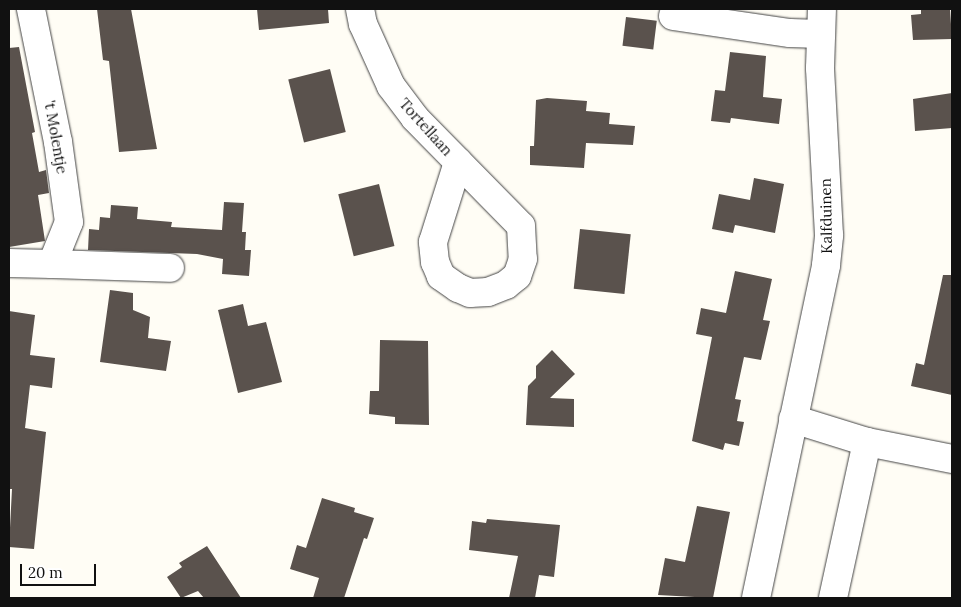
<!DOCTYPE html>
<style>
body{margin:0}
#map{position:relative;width:961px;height:607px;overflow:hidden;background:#fffdf5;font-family:Lora,serif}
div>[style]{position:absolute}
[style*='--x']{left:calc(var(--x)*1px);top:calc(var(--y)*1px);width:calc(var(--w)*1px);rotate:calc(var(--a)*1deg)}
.building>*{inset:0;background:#5a524d;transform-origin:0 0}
.roads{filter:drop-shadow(0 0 1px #444) drop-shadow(0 0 1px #444)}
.minor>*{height:28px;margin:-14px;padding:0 14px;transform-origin:14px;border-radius:14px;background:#fff}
span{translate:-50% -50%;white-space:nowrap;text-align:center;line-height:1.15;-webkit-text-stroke:5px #fff;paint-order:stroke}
.street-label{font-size:15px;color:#111}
.frame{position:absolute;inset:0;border:10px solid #111;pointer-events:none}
.scale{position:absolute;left:20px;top:564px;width:76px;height:22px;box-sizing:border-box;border:2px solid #111;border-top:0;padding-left:6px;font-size:15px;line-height:18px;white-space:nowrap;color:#111;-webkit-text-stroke:4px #fff;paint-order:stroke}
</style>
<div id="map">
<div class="building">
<i style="clip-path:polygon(97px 9px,131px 9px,157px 149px,119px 152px,109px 61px,103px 60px)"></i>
<i style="clip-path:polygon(257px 9px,328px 9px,329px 23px,259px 30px)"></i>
<i style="clip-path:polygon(921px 9px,950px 9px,952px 39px,913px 40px,911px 15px,921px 14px)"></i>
<i style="left:626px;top:17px;width:31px;height:29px;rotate:7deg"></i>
<i style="clip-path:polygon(19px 47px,35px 132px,32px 133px,39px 172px,46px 170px,49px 193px,38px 195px,45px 241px,9px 247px,9px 48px)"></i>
<i style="clip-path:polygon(730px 52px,766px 56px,763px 97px,782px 99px,779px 124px,731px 118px,730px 123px,711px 121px,715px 90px,725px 91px)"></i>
<i style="left:330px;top:69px;width:65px;height:43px;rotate:76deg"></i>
<i style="clip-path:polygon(952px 93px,952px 128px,915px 131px,913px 99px)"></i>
<i style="clip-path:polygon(547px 98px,587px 101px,586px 111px,610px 113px,609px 124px,635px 126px,633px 145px,586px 143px,584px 168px,530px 165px,530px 146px,534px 146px,536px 100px)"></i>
<i style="clip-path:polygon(754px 178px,784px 184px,775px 233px,735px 225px,733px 233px,712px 229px,719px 194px,750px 200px)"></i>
<i style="left:379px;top:184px;width:64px;height:42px;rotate:76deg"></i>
<i style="clip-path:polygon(224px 202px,244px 203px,242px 232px,246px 232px,245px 250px,251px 250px,249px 276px,222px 274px,223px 259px,197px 254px,88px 250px,89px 229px,99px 230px,100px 217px,110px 218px,111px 205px,138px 207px,137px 219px,172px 222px,171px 227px,222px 230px)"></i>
<i style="left:580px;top:229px;width:51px;height:60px;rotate:6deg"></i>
<i style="clip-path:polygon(735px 271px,772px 279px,763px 320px,770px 321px,761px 360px,744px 357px,735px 399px,741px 400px,737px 421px,744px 422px,739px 446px,725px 443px,723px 450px,692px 441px,712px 337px,696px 334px,701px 308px,726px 313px)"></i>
<i style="clip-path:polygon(943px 275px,952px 275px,952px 395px,911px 386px,916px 363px,924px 365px)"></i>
<i style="clip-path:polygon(110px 290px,133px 293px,133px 310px,150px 317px,148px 338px,171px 341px,166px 371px,100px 362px)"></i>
<i style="clip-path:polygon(243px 304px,248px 326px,266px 322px,282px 382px,238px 393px,218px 310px)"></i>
<i style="clip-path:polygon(9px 311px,35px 315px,30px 355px,55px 358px,52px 388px,30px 385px,25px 428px,46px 432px,34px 549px,9px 547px,12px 489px,9px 489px)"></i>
<i style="clip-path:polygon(380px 340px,428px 341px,429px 425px,395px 424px,395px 417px,369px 414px,370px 391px,379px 391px)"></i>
<i style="clip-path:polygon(552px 350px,575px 374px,550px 398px,574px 399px,574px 427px,526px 425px,528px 386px,536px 378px,536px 366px)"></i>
<i style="clip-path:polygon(322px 498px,355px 508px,354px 512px,374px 518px,367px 539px,364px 538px,344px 598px,313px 598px,319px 578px,290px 569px,297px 545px,306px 548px)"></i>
<i style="clip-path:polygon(697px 506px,730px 512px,713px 598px,658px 595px,665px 558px,685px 562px)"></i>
<i style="clip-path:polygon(487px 519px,560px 525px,554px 577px,539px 575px,535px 598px,509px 598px,518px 556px,469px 550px,472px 521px,486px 523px)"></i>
<i style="clip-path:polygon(207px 546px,241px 598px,204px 598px,198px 591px,181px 598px,167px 577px,182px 567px,179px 563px)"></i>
</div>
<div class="roads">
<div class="minor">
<i style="--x:360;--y:9;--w:15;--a:79"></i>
<i style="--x:363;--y:24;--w:68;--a:65.7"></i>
<i style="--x:391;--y:86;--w:40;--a:53"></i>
<i style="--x:415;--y:118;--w:151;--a:45.5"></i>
<i style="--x:521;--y:226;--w:33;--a:87"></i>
<i style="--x:523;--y:259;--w:18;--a:109"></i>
<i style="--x:517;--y:276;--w:14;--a:141"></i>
<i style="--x:506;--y:285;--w:19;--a:159"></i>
<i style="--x:488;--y:292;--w:18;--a:177"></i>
<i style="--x:470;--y:293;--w:13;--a:-157"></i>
<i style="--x:458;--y:288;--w:21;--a:-145"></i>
<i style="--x:441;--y:276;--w:15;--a:-113"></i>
<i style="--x:435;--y:262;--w:20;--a:-96"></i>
<i style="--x:433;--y:242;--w:84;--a:-72.6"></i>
<i style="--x:673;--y:16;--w:118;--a:8.3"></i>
<i style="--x:790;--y:33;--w:30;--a:2"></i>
<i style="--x:9;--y:263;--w:43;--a:1.3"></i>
<i style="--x:52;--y:264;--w:45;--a:-68"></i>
<i style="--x:69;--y:222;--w:81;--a:-97.8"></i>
<i style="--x:58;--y:142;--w:136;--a:-101.5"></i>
<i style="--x:52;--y:264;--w:118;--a:1.9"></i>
<i style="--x:793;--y:419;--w:77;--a:17.3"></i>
<i style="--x:867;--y:442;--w:160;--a:102.3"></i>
<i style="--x:867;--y:442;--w:87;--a:11.3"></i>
<i style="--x:756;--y:598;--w:340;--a:-78.1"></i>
<i style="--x:826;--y:265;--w:30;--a:-84"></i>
<i style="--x:829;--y:235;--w:167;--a:-93.1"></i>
<i style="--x:820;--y:68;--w:59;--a:-88.1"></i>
</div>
</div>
<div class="street-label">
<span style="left:426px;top:127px;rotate:48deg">Tortellaan</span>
<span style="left:56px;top:137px;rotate:80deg">'t Molentje</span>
<span style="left:826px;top:216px;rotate:-91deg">Kalfduinen</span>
</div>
<div class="frame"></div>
<div class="scale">20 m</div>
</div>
